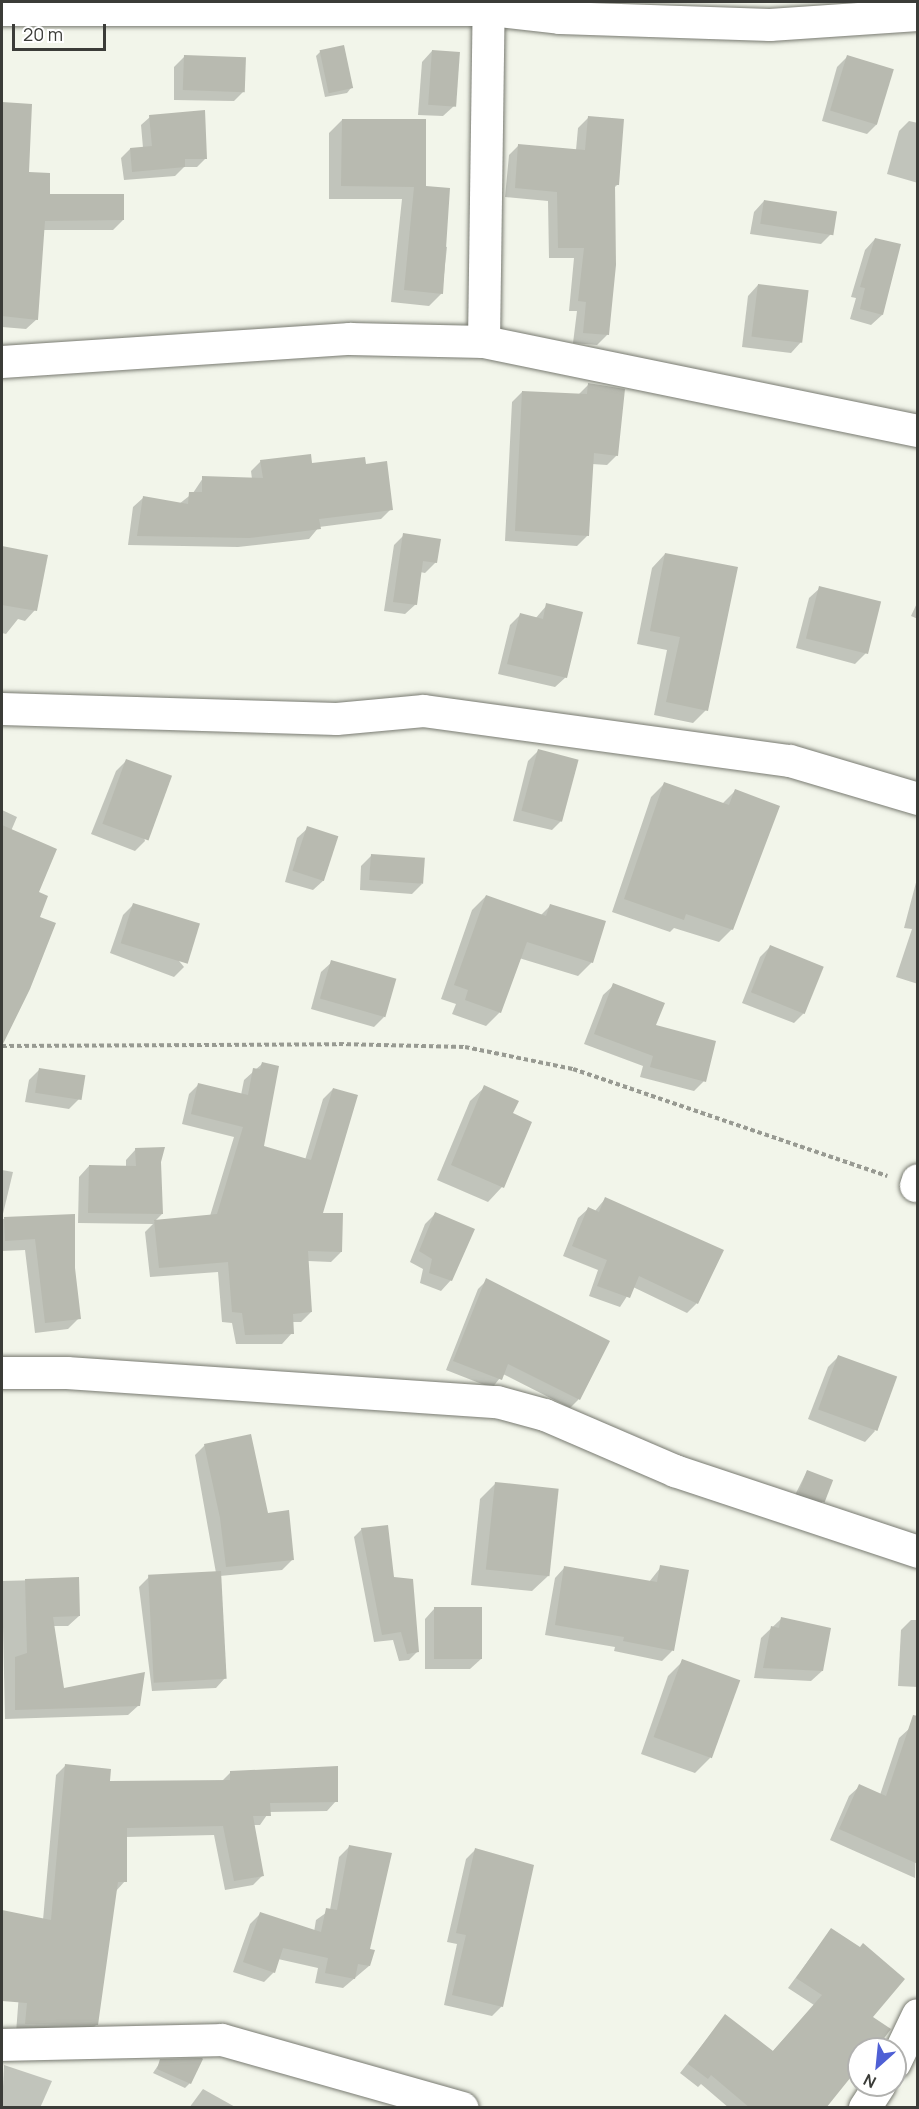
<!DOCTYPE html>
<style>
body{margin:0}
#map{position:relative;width:919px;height:2109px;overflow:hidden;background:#f2f5ea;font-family:Manrope,sans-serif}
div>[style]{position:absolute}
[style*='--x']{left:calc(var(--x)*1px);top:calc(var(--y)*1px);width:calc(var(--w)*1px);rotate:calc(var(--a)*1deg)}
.shadow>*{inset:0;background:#0003}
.building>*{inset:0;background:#b8bab0;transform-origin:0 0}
.path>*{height:4px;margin-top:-2px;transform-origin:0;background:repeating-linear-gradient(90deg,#989a92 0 4.5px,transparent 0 7.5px)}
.roads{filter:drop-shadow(0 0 2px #787a71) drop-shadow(0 0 2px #787a71)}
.minor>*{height:32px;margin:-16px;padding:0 16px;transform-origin:16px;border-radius:16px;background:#fff}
span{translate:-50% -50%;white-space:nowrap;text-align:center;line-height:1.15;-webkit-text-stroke:5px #fff;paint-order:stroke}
.frame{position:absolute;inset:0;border:3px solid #3b3c38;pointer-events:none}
.north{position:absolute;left:847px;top:2037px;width:60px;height:60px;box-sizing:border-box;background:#fff;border:2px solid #b1b1af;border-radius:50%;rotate:207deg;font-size:16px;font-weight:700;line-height:24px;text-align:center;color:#3b3c38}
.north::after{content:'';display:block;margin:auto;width:21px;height:27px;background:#4f60d5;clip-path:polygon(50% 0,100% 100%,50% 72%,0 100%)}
.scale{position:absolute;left:12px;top:24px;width:94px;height:27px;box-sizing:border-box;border:3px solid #3b3c38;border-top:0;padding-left:8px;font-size:18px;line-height:21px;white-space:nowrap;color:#3b3c38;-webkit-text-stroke:4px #fff;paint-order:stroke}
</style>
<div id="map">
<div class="shadow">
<i style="clip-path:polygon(321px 51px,351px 88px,347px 93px,325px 97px,316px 56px)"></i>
<i style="clip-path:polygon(432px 51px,454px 106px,443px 116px,418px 115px,422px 62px)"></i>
<i style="clip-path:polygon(184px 57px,244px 91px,234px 101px,174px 100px,174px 67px)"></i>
<i style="clip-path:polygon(847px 57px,877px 124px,867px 134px,822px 121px,837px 67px)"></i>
<i style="clip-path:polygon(3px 104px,27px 174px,48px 195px,123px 220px,113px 230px,43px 230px,37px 319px,26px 329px,2px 327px)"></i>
<i style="clip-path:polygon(150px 117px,206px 158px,197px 167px,184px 167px,175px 176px,124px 180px,121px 158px,130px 149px,143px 148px,141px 125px)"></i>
<i style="clip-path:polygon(588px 118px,618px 184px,613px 189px,607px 335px,597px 345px,573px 343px,577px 311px,569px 311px,574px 258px,549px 258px,548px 201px,505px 197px,509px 155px,519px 145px,576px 150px,578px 128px)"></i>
<i style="clip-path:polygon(342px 120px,425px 187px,443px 246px,447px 247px,442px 293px,429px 306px,391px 302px,402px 199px,329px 199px,329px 133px)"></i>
<i style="clip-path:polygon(909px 121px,918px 123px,918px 183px,887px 174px,899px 131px)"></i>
<i style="clip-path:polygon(764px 201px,831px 234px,821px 244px,750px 234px,754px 212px)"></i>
<i style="clip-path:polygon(875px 239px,882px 315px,871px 325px,850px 319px,856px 298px,851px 297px,865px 250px)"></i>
<i style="clip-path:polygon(758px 285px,801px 342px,791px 353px,742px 347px,748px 296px)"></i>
<i style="clip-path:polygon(588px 385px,617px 455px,607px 465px,592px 464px,587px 536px,577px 546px,505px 541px,512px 402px,522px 392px,578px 395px)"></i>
<i style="clip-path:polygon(261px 461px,364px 465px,391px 509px,381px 519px,319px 527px,309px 539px,238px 547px,128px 545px,133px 507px,143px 498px,179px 504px,193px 493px,203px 478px,252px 479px,251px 471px)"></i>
<i style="clip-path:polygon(404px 535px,436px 562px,425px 573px,420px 572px,416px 604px,405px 614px,384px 611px,394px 545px)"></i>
<i style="clip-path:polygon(2px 548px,46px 557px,35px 610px,25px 621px,18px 619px,6px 634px,2px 633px)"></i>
<i style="clip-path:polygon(665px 554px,706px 710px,693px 723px,654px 715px,667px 650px,637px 644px,652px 568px)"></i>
<i style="clip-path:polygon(820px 588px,866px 653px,855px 664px,796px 648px,809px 598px)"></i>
<i style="clip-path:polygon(918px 601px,918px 619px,911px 616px)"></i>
<i style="clip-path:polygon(547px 605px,566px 677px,555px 687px,498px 674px,510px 625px,520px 615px,535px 619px)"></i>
<i style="clip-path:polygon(538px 751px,562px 820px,552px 830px,513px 821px,528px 761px)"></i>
<i style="clip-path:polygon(126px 761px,145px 841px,135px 851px,91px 834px,116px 771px)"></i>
<i style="clip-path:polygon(664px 784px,722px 804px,736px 790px,732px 929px,719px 942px,674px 928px,670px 932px,612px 912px,651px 797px)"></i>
<i style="clip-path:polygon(2px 810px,17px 817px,11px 831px,37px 893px,38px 918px,12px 1023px,2px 1033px)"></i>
<i style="clip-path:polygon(308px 828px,324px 880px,313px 890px,285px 882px,297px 838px)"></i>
<i style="clip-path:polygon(372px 855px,422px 884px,412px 894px,360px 890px,361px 866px)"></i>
<i style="clip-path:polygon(918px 875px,918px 984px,896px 977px,912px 929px,904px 928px)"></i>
<i style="clip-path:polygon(486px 896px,540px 916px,550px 906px,592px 962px,578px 976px,519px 958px,500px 1012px,486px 1026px,452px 1014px,456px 1004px,441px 999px,472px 910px)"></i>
<i style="clip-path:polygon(133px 905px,184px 967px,174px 977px,110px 953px,123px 915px)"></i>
<i style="clip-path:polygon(770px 947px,804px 1013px,794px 1023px,742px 1003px,760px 957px)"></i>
<i style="clip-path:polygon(332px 962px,384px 1017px,374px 1027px,311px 1009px,321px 972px)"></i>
<i style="clip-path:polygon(614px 985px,704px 1081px,694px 1091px,640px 1077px,643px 1066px,584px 1044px,603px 995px)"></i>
<i style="clip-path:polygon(262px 1064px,262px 1147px,305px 1160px,323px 1099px,333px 1089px,321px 1214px,341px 1252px,331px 1262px,308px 1261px,311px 1312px,301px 1322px,292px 1322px,292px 1333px,282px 1344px,236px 1344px,232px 1323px,222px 1322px,218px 1272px,150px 1277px,145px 1232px,153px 1224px,78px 1223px,79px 1177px,89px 1166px,126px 1168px,126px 1160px,136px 1149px,159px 1162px,162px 1214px,154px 1222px,210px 1216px,234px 1137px,182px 1124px,189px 1094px,199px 1084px,241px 1095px,244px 1080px)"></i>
<i style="clip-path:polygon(39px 1070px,80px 1098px,69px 1109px,25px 1102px,29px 1080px)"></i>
<i style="clip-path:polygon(485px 1087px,512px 1114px,502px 1187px,488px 1202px,437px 1180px,470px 1101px)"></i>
<i style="clip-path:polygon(2px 1170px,13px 1172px,2px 1218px)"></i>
<i style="clip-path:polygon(605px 1199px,697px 1303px,687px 1313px,633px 1287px,620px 1307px,589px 1296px,598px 1270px,563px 1256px,578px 1218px,588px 1209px,595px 1211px)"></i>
<i style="clip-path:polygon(435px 1214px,451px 1280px,441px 1291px,420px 1283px,423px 1269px,410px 1262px,425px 1224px)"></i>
<i style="clip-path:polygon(73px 1216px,73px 1268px,79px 1318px,68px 1329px,35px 1333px,25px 1250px,2px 1251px,2px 1219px)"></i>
<i style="clip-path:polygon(487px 1280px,608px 1342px,578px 1400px,570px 1408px,503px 1374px,492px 1388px,446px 1370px,478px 1289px)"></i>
<i style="clip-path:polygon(839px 1356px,875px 1431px,865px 1442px,808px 1419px,828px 1367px)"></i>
<i style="clip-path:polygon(205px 1445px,267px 1514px,292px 1560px,282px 1570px,220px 1576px,225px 1678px,216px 1688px,152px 1691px,139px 1587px,149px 1577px,216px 1573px,195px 1455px)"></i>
<i style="clip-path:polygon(807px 1471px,823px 1501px,818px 1506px,794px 1497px)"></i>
<i style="clip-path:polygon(495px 1484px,548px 1576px,532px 1591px,471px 1585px,480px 1499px)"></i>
<i style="clip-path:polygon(362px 1529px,393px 1579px,417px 1652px,409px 1660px,399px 1661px,393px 1640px,374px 1642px,354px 1537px)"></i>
<i style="clip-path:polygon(565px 1567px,649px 1582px,661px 1567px,672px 1651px,662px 1661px,614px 1651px,615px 1647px,545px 1635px,555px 1578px)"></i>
<i style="clip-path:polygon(78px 1579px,79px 1616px,68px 1626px,53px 1626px,63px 1690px,139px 1705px,128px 1715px,5px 1719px,2px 1581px)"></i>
<i style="clip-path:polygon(435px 1608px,481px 1659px,470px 1669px,425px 1669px,425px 1619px)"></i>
<i style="clip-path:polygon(781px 1619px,822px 1671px,811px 1681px,754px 1678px,761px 1638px)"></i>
<i style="clip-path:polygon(911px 1620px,918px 1620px,918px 1687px,898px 1686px,901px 1630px)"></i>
<i style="clip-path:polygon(683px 1661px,710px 1758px,695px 1773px,641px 1754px,668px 1676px)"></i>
<i style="clip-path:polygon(910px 1728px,918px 1730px,915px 1878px,830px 1840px,849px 1796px,860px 1786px,880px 1795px,899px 1738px)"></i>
<i style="clip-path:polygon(66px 1765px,108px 1783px,222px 1781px,231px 1772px,336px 1801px,327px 1811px,269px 1812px,260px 1825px,253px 1825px,262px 1876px,253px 1885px,225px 1890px,214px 1835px,125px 1837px,125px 1881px,116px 1891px,97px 2024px,87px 2034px,16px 2033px,20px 1980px,14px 1969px,2px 1966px,2px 1911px,43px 1920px,56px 1775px)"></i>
<i style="clip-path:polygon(349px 1847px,369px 1966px,343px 1988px,315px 1983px,318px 1968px,278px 1959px,274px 1972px,264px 1982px,233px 1972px,250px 1924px,260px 1914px,314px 1932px,316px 1920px,330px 1910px,339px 1857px)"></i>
<i style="clip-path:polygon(475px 1850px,502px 2006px,492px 2016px,444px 2005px,457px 1944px,447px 1942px,466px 1859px)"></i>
<i style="clip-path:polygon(831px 1930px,871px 2017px,873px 2049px,859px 2049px,859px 2066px,825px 2108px,729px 2108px,701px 2084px,698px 2087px,680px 2073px,725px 2016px,772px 2052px,814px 2005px,788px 1988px)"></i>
<i style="clip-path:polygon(161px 2061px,190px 2083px,185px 2088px,153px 2073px)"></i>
<i style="clip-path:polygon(4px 2065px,52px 2081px,40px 2108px,2px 2108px)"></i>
<i style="clip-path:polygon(203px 2089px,237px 2108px,189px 2108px)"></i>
</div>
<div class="building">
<i style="left:344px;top:45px;width:44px;height:25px;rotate:78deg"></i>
<i style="left:432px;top:50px;width:28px;height:55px;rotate:4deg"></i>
<i style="left:184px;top:55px;width:62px;height:35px;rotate:2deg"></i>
<i style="left:847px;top:55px;width:49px;height:58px;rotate:17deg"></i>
<i style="clip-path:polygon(2px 102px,32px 104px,29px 172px,50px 173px,50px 194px,124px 194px,124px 220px,45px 221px,38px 320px,2px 316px)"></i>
<i style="clip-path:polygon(205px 110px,207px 159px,185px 159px,185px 167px,132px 172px,130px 148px,152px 146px,149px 115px)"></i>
<i style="clip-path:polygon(588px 116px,624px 119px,619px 185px,615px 185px,616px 265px,609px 335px,583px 333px,586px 302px,578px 301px,584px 248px,558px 248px,557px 192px,515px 188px,518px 144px,585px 150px)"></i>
<i style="clip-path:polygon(342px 119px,426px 119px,426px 186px,450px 188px,443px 294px,404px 290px,414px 187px,341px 186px)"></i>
<i style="left:764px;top:200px;width:74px;height:24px;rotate:9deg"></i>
<i style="clip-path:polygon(875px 238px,901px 244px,883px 315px,860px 309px,865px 288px,860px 287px)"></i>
<i style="left:758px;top:284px;width:51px;height:53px;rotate:7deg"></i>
<i style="clip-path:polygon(588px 383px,625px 389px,618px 456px,594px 453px,589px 536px,515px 531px,522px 391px,587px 394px)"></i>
<i style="clip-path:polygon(311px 454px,312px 463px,365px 457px,366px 464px,387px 461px,393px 510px,319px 519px,321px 529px,249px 538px,137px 536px,143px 496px,188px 504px,189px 492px,202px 492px,202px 476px,263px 478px,260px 460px)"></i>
<i style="clip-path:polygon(403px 533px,441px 539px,437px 563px,423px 561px,417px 605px,393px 602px)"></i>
<i style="clip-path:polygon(2px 546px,48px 555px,37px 611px,2px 605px)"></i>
<i style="clip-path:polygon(665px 553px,738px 567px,708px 711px,666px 702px,680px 637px,650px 631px)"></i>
<i style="left:819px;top:586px;width:64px;height:54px;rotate:14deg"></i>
<i style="clip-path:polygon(546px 603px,583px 612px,567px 678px,507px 664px,520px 613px,543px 619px)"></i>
<i style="left:538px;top:749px;width:42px;height:64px;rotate:15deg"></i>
<i style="left:126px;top:759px;width:49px;height:69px;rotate:20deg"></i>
<i style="clip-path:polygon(664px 782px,729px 805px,735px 789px,780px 806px,733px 930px,686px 914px,684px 920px,624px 899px)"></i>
<i style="clip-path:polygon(2px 825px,57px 849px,39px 892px,48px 896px,40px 917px,56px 923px,30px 989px,2px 1046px)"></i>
<i style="left:307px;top:826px;width:33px;height:47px;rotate:18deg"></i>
<i style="left:371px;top:854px;width:54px;height:26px;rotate:4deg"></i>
<i style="clip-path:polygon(486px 895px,546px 916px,550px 904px,606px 921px,593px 963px,527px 942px,501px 1013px,465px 1000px,468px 990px,454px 985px)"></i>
<i style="left:133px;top:903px;width:70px;height:42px;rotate:17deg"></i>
<i style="left:770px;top:945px;width:58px;height:51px;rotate:22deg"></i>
<i style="left:331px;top:960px;width:68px;height:40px;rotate:16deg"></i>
<i style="clip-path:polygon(613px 983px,665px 1003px,656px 1025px,716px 1041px,706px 1082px,650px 1067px,653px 1056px,594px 1034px)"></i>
<i style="clip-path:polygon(262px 1062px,279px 1066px,264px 1146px,311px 1160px,333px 1088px,358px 1095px,323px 1213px,343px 1213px,342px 1252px,308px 1251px,312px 1312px,293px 1314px,294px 1334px,245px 1335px,242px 1313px,232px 1312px,228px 1262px,159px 1268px,154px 1220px,217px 1214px,243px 1127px,191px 1114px,198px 1083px,248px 1095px,253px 1068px,260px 1069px)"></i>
<i style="left:39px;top:1068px;width:47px;height:25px;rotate:9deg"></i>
<i style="clip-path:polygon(484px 1085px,519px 1101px,513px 1113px,532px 1122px,504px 1188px,451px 1165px)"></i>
<i style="clip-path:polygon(165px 1147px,161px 1162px,163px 1214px,88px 1213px,89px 1165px,136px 1166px,135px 1148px)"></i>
<i style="clip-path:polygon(605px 1197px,724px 1250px,698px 1304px,639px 1276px,630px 1298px,597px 1286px,607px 1260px,572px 1246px,588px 1207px,599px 1212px)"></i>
<i style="clip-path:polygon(435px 1212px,475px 1229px,452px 1281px,429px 1273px,432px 1259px,419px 1251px)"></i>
<i style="clip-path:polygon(75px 1214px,75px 1268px,81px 1319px,45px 1323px,35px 1239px,5px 1241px,4px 1217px)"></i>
<i style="clip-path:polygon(486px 1278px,610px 1341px,580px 1400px,508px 1364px,502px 1380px,453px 1361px)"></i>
<i style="left:838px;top:1355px;width:63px;height:58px;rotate:20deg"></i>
<i style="clip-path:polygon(251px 1434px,268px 1513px,289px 1510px,294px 1560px,226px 1567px,220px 1518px,204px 1444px)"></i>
<i style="left:807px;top:1470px;width:28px;height:24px;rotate:21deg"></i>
<i style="left:495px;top:1482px;width:64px;height:88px;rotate:6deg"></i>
<i style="clip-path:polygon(388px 1525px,394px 1577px,413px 1579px,419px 1652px,407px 1654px,401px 1632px,382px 1635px,361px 1528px)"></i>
<i style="clip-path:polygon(660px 1565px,689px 1570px,674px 1651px,623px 1641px,624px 1637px,555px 1625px,564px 1566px,657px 1582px)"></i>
<i style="left:221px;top:1571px;width:108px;height:73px;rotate:87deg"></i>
<i style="clip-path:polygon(79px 1577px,80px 1616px,53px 1617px,64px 1688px,145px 1672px,140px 1706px,15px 1710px,15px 1657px,27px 1653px,25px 1579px)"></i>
<i style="left:434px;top:1607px;width:48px;height:52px"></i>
<i style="clip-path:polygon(781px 1617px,831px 1628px,823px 1671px,763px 1668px,771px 1626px,779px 1628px)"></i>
<i style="left:682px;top:1659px;width:62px;height:83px;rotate:20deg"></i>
<i style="clip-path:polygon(913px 1715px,918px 1716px,918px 1864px,839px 1829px,859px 1784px,886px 1796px)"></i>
<i style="clip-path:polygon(65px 1764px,111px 1769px,110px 1781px,230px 1780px,230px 1771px,338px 1766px,338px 1802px,270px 1803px,271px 1816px,253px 1816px,264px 1876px,234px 1881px,223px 1826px,127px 1828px,127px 1882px,118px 1882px,98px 2025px,25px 2024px,27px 2003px,2px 2001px,2px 1910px,51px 1920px)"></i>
<i style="clip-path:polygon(349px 1845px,392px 1853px,370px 1949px,375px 1950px,370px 1966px,358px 1964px,355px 1979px,325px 1973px,328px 1958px,283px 1948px,275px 1973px,243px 1962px,260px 1912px,321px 1932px,326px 1908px,337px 1910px)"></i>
<i style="clip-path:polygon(475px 1848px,534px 1865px,503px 2007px,452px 1995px,466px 1935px,456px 1933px)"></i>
<i style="clip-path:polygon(831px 1928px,860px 1947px,863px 1943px,905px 1979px,873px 2017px,891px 2029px,876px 2049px,859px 2049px,859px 2067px,826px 2108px,750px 2108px,711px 2075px,708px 2079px,688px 2064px,725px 2014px,773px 2051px,822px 1995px,796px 1978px)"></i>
<i style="clip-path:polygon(160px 2059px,202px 2058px,203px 2059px,191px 2084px,157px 2069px)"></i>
</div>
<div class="path">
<i style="--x:2;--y:1046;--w:337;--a:-0.3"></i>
<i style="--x:339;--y:1044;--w:126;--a:1.4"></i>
<i style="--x:465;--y:1047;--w:110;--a:11.5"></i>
<i style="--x:573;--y:1069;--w:332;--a:18.8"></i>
</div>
<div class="roads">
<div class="minor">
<i style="--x:2;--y:10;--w:488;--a:0"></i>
<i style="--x:490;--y:10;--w:70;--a:6.5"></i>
<i style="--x:560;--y:18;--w:210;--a:1.9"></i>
<i style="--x:770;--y:25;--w:148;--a:-3.9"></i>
<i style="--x:484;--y:342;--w:340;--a:-89.2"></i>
<i style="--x:2;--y:362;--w:349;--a:-3.8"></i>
<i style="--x:350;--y:339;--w:134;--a:1.3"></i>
<i style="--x:484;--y:342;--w:443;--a:11.6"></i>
<i style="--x:2;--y:709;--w:335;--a:1.7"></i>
<i style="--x:337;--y:719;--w:87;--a:-5.3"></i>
<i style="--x:424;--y:711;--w:369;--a:7.8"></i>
<i style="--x:790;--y:761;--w:134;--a:16.5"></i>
<i style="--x:916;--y:1186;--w:6;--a:-72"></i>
<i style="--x:2;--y:1373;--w:65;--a:0"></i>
<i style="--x:67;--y:1373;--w:431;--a:3.9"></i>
<i style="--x:497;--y:1402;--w:50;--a:15.2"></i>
<i style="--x:545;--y:1415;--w:142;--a:23.3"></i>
<i style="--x:675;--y:1471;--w:256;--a:18.4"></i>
<i style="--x:2;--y:2045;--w:220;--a:-1.3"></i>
<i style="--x:222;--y:2040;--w:250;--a:15.8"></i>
<i style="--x:895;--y:2063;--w:53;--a:-64.4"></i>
<i style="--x:865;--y:2108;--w:27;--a:-57"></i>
</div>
</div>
<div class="frame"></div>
<div class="north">N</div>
<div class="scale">20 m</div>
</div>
